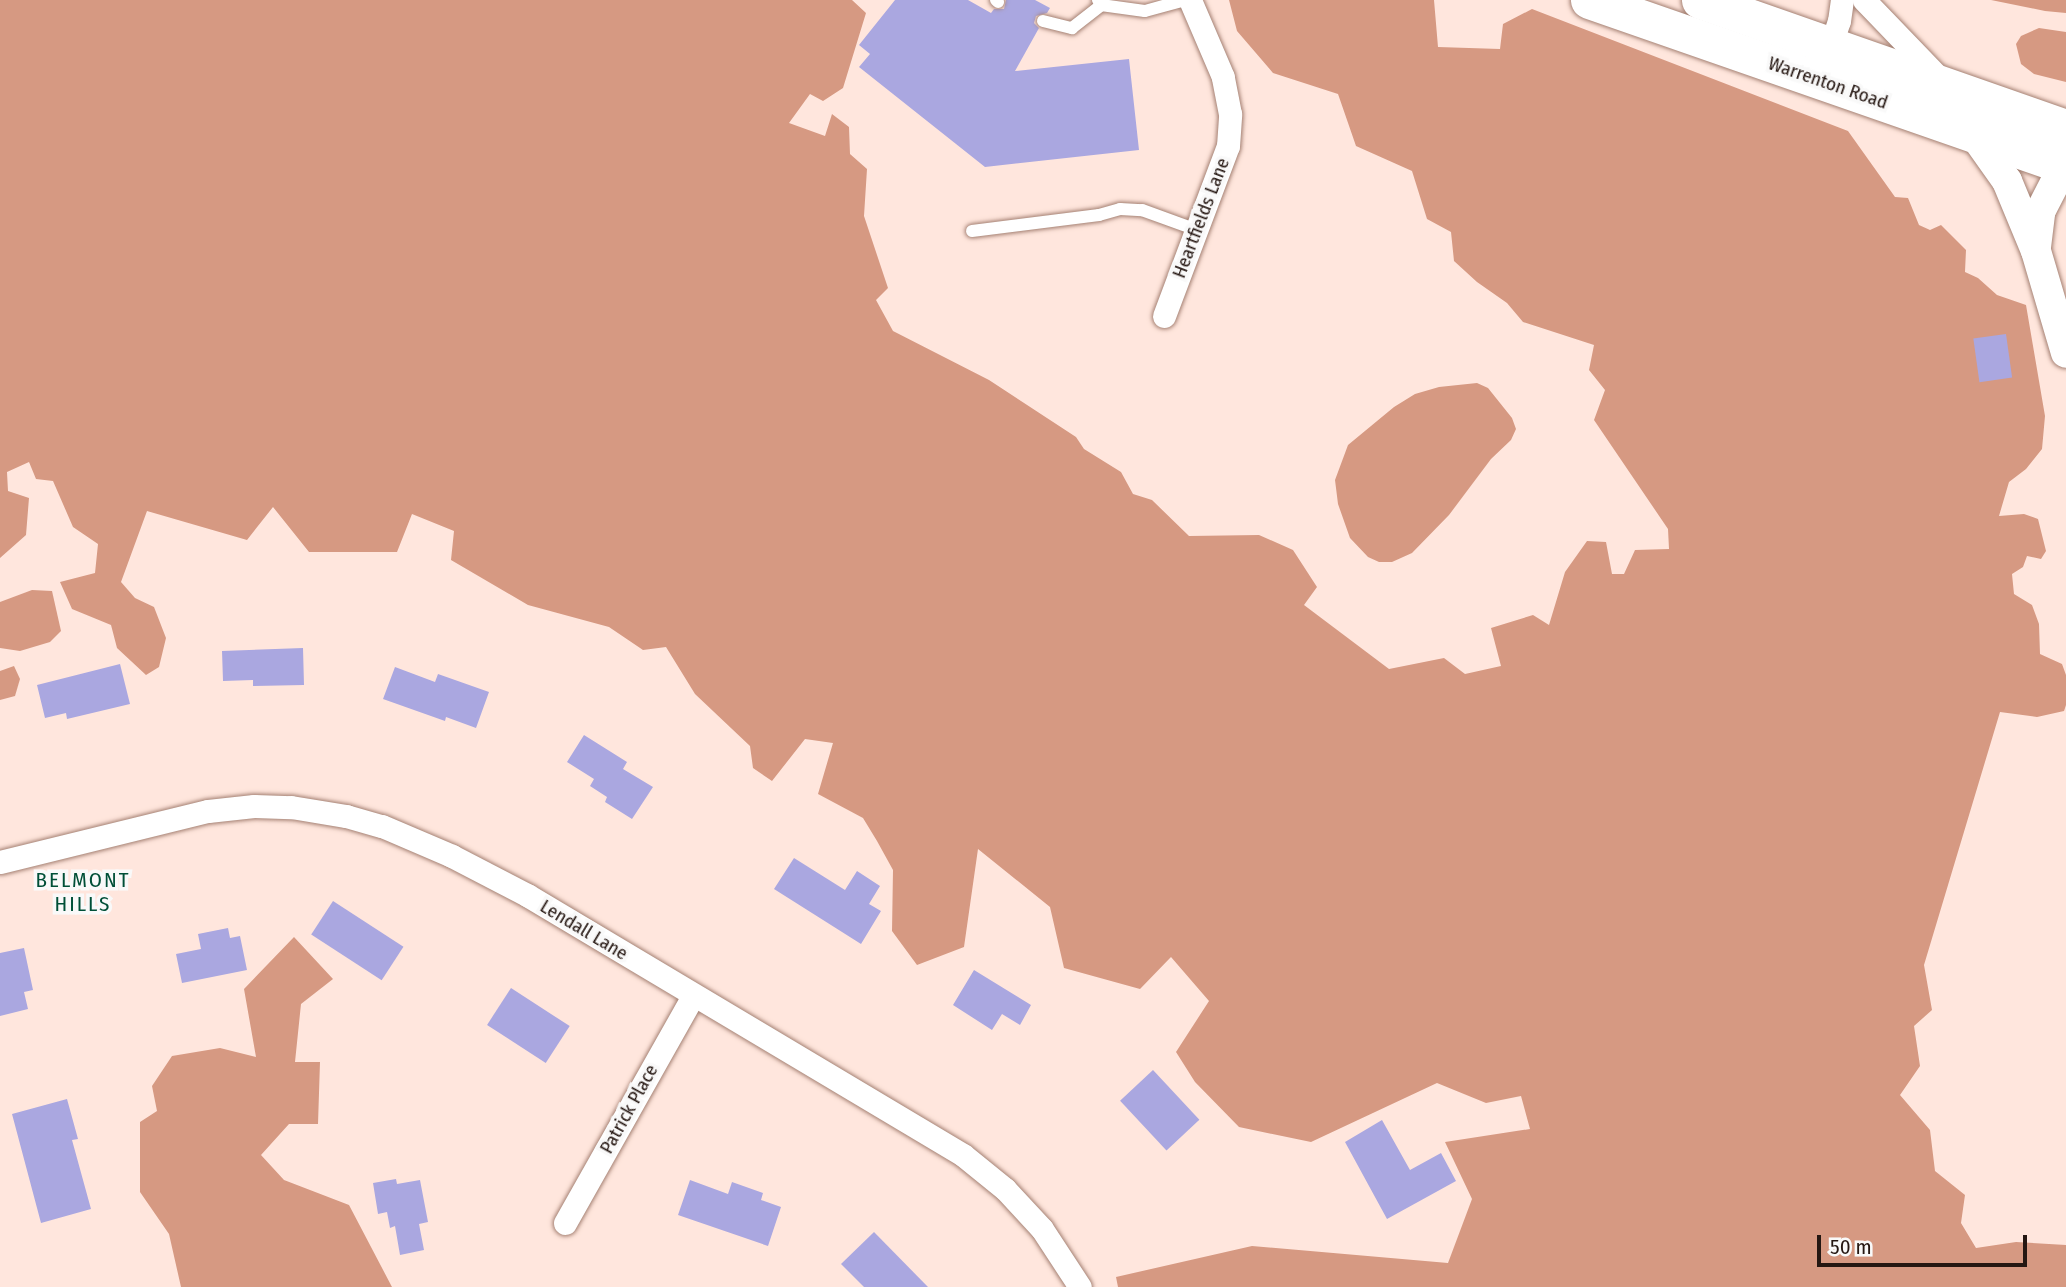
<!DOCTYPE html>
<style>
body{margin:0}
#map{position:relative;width:2066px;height:1287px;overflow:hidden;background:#ffe6dd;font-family:"Fira Sans Condensed",sans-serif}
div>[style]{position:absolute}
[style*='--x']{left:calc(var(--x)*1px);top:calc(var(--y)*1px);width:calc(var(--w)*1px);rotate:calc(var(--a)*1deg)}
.forest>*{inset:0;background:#d69982}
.building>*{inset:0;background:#aaa7e0;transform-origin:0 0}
.roads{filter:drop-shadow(0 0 2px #a58173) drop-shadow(0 0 2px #a58173)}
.service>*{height:12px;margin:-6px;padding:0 6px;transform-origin:6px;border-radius:6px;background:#fff}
.minor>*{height:23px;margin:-11.5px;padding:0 11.5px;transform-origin:11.5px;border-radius:11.5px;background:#fff}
.tertiary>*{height:30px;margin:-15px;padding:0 15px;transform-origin:15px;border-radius:15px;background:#fff}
.primary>*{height:37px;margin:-18.5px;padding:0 18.5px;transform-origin:18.5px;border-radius:18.5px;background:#fff}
span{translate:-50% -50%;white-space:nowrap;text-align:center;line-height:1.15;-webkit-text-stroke:7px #f9f9f9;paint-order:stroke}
.street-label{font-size:19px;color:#251712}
.neighbourhood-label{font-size:21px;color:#004f37;letter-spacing:2px}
.scale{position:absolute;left:1817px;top:1235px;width:210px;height:32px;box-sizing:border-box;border:4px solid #251712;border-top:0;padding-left:9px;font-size:21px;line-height:24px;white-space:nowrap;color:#251712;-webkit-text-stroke:5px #f9f9f9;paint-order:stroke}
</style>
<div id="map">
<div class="forest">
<i style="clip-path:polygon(0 0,852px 0,866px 13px,843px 88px,823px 101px,810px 94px,789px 123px,825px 136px,832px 114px,849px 127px,850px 154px,867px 169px,864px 216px,888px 288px,876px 300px,893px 331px,989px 380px,1076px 437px,1084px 449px,1121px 472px,1133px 494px,1152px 500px,1189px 536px,1259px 535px,1293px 550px,1317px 587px,1304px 605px,1389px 669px,1444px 658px,1465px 674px,1501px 666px,1491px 628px,1533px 615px,1549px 625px,1565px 572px,1587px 541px,1606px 542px,1612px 574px,1624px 574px,1635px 550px,1669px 549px,1668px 529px,1594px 420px,1605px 390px,1589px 370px,1594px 345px,1523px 322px,1507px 303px,1477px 282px,1454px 261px,1451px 232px,1427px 219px,1412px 171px,1356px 146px,1338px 94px,1273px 73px,1237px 31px,1229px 0,1434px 0,1438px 47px,1500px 49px,1503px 24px,1532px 9px,1848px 131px,1895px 197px,1908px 198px,1919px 225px,1930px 230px,1941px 225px,1966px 250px,1965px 272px,1978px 278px,1997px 295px,2026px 305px,2045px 416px,2042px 449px,2026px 469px,2009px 482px,1999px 516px,2024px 514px,2038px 519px,2046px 551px,2041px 559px,2027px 556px,2023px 567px,2012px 574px,2014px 594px,2032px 605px,2039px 624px,2040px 654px,2062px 664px,2066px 675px,2066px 705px,2064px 711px,2037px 717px,2000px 712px,1924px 965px,1932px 1010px,1914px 1026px,1920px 1066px,1900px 1095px,1930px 1130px,1935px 1171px,1965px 1195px,1961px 1223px,1976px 1248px,2016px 1242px,2066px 1245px,2066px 1287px,1118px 1287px,1116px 1277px,1252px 1246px,1448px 1263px,1472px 1199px,1445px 1142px,1530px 1129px,1521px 1096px,1486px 1103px,1437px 1083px,1311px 1142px,1239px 1127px,1195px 1082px,1176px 1052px,1209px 1001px,1171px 957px,1140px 989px,1064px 968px,1050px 907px,978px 849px,964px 947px,917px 965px,892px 931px,893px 870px,877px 841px,863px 818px,818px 794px,833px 743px,805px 739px,772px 781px,753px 768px,750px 746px,695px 694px,666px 647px,643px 650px,609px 627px,528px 605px,451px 560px,454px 531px,412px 514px,397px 552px,309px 552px,273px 507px,247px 540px,147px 511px,121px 582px,135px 598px,154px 607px,166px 638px,159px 667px,146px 675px,117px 648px,111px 625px,72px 609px,60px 582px,95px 573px,98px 544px,73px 527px,53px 481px,36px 479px,29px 462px,7px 472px,8px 491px,29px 498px,26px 535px,0 558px)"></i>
<i style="clip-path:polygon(1991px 0,2066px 0,2066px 13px,2045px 11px)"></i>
<i style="clip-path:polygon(2039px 28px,2066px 32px,2066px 82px,2034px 74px,2021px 64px,2016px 44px,2021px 36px)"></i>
<i style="clip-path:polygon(1477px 383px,1488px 388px,1512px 418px,1516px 429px,1511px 440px,1491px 459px,1449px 515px,1412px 553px,1392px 562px,1379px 562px,1368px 557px,1350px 538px,1338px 504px,1335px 480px,1348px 445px,1394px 407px,1415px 394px,1439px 387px)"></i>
<i style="clip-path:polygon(32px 590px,52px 591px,61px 631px,50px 642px,20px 651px,0 648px,0 602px)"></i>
<i style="clip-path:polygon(14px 666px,20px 679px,15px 696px,0 700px,0 671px)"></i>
<i style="clip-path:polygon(294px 937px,333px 979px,301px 1004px,295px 1062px,320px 1062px,318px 1124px,289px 1124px,261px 1155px,284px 1180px,349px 1205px,392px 1287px,181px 1287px,169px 1234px,140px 1192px,140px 1122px,157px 1111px,152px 1086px,172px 1056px,220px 1048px,256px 1057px,244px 989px)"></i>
</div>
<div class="building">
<i style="clip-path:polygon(895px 0,968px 0,991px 13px,994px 9px,1004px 9px,1006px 0,1035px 0,1050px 8px,1047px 13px,1036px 16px,1034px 23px,1039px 28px,1015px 71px,1129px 59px,1139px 150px,985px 167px,859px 67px,870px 54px,859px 45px)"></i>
<i style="left:2006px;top:334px;width:44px;height:33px;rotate:82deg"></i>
<i style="clip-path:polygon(303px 648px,304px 685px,253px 686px,253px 680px,223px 681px,222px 651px)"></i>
<i style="clip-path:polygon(120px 664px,130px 704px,67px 719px,66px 713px,45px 718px,37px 685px)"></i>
<i style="clip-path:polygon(395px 667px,435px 682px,438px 674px,489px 692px,476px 728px,446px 717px,445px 721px,383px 699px)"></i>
<i style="clip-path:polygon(584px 735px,627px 762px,623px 769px,653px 787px,632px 819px,605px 802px,607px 797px,590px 786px,594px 779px,567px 762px)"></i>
<i style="clip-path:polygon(794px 858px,845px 890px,857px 871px,880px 886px,869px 904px,881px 911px,861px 944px,774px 889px)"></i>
<i style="left:333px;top:901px;width:84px;height:40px;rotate:33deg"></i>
<i style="clip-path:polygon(228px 928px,230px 938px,240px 936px,247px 970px,182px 983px,176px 954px,201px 949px,198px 934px)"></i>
<i style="clip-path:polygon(24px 948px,33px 990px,24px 992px,28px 1009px,0 1016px,0 953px)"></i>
<i style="clip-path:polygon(974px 970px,1031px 1005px,1020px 1025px,1002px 1014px,992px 1030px,953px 1005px)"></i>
<i style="left:511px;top:988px;width:70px;height:44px;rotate:33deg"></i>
<i style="left:1153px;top:1070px;width:68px;height:45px;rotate:47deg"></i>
<i style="clip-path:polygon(67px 1099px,78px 1139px,72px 1140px,91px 1209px,41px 1223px,12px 1114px)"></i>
<i style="clip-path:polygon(1382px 1120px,1410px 1170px,1441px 1153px,1456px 1181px,1387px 1219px,1345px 1142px)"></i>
<i style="clip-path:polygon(396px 1179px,397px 1184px,420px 1180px,428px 1222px,419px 1224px,424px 1250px,400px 1255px,395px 1226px,390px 1228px,387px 1212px,378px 1214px,373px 1183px)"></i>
<i style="clip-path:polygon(690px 1180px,728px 1194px,732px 1182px,763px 1193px,761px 1200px,781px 1207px,768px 1246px,678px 1215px)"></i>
<i style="clip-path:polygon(874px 1232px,928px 1287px,864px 1287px,841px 1264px)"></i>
</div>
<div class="roads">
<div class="service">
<i style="--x:996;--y:0;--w:3;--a:45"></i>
<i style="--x:1098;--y:0;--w:6;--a:59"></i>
<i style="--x:1101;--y:5;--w:44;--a:7.8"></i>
<i style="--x:1145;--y:11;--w:41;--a:-15.4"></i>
<i style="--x:1043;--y:21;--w:30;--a:14"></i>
<i style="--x:1072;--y:28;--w:37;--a:-38"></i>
<i style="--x:972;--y:231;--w:128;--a:-7.2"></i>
<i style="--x:1099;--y:215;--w:22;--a:-16"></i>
<i style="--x:1120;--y:209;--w:22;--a:3"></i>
<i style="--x:1142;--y:210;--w:59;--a:20"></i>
</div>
<div class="minor">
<i style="--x:1864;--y:0;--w:110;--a:46.1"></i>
<i style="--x:1831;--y:45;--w:25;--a:-72"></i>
<i style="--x:1839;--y:21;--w:21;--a:-82"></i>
<i style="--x:1164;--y:316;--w:182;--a:-69.4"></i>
<i style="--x:1228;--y:146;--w:32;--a:-86"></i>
<i style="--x:1230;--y:114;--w:38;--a:-101"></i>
<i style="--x:1223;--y:77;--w:84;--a:-113.2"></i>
<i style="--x:0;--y:862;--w:214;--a:-13.8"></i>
<i style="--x:208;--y:811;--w:46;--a:-6.2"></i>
<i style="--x:254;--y:806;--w:37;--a:2"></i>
<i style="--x:291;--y:807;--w:56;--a:9.3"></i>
<i style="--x:346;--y:816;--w:37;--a:16"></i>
<i style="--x:382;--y:826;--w:76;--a:23.2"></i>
<i style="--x:452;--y:856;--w:85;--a:27.5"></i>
<i style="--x:527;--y:895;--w:508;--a:30.81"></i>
<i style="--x:963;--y:1155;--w:54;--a:39"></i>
<i style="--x:1005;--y:1189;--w:54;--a:47.2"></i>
<i style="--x:1042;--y:1229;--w:69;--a:56.8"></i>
<i style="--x:565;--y:1223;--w:261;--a:-60.6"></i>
</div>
<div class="tertiary">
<i style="--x:1973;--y:133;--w:59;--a:54.7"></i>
<i style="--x:2007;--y:181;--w:76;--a:67.5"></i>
<i style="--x:2036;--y:251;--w:106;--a:73.6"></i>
<i style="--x:2036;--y:247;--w:35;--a:-83"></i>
<i style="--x:2040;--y:212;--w:53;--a:-62.9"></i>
</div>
<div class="primary">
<i style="--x:1589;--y:0;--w:505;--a:19.19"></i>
<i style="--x:1700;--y:0;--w:388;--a:19.3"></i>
</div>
</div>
<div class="street-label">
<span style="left:1828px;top:83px;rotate:19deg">Warrenton Road</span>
<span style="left:1201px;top:218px;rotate:-69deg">Heartfields Lane</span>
<span style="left:584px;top:930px;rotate:31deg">Lendall Lane</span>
<span style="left:629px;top:1109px;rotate:-61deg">Patrick Place</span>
</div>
<div class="neighbourhood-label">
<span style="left:83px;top:892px">BELMONT<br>HILLS</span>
</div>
<div class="scale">50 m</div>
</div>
